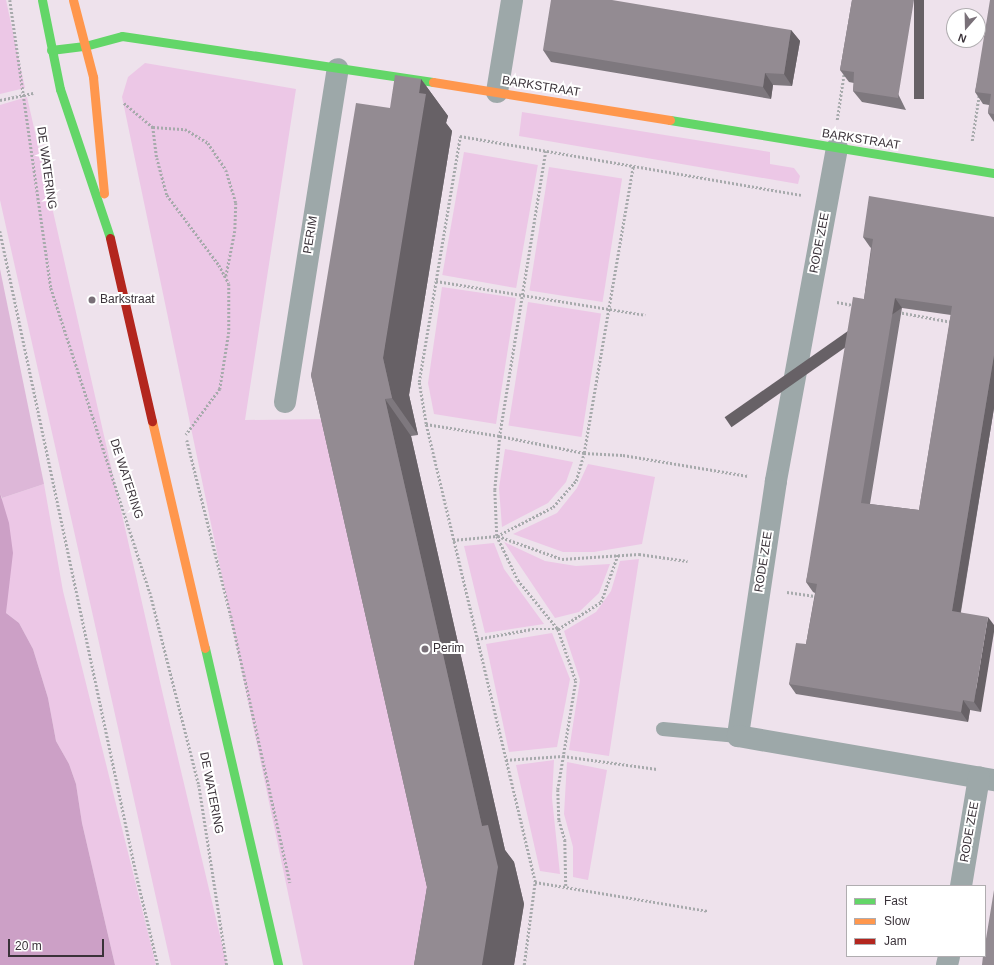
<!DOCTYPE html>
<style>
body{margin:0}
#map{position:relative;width:994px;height:965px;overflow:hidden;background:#eee2ec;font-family:Arial,sans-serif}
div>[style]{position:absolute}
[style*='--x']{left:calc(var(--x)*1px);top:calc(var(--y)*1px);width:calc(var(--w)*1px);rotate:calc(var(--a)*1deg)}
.green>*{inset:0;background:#ecc7e6;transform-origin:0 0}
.forest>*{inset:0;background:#ddb7d8}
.water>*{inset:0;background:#cca0c6}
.path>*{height:2.5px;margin-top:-1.25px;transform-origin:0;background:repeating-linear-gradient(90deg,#a7aaac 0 2px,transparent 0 4px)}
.lane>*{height:14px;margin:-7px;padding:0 7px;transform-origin:7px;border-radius:7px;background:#9da8a9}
.street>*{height:22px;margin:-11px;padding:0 11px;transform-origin:11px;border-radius:11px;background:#9da8a9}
.fast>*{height:9px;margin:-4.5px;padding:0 4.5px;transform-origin:4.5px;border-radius:4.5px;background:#63d668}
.slow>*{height:9px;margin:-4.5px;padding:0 4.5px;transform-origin:4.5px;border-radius:4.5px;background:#ff974d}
.jam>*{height:9px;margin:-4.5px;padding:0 4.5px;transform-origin:4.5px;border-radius:4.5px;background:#b3261e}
.wall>*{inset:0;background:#7e787e}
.shaded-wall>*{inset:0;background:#676166;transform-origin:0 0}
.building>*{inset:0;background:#938b92}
.dots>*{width:11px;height:11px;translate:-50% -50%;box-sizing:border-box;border:2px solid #fff;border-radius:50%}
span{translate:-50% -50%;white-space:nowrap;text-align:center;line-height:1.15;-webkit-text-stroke:4px #fff;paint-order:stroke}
.street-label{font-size:12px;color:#3a3239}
.poi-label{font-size:12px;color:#3a3239}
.left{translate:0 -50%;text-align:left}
.legend{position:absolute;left:846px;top:885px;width:140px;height:72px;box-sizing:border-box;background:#fff;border:1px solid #b0adb0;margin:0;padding:5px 7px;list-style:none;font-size:12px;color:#3a3239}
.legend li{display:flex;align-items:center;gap:8px;height:20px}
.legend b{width:20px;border:1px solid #b0adb0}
.north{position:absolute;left:946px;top:8px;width:40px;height:40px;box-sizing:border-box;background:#fff;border:1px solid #b0adb0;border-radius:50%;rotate:200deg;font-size:11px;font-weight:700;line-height:16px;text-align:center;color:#3a3239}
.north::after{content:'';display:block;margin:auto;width:14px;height:18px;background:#797078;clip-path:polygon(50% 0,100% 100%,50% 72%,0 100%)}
.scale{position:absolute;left:8px;top:939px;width:96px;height:18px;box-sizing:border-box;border:2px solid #3a3239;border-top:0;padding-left:5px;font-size:12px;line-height:14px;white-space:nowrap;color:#3a3239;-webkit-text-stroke:3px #fff;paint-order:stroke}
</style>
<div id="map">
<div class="green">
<i style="clip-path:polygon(0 0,6px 0,25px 88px,0 94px)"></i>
<i style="clip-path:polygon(145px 63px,296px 89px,245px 420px,329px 419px,460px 965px,303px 965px,122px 97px,128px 77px)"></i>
<i style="clip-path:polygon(27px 97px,163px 695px,227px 965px,171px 965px,0 200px,0 105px)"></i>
<i style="clip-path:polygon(522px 112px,770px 152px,770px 164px,794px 168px,800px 176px,798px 184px,519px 136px)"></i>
<i style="left:464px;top:152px;width:75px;height:125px;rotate:10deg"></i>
<i style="left:549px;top:167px;width:74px;height:125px;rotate:9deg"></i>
<i style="clip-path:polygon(442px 287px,516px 298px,496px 424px,434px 414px,428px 383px)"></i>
<i style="left:528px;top:302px;width:74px;height:125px;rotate:9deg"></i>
<i style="clip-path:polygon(505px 449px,573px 462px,566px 482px,548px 503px,502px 527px,499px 488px)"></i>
<i style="clip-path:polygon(588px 464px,655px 477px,642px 544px,594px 552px,563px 552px,513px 534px,557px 513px,577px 488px)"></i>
<i style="clip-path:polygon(44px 484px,63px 591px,156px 965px,115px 965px,82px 823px,76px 784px,69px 764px,56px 741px,48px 698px,33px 649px,19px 623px,6px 613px,7px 587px,2px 498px)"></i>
<i style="clip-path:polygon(504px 542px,545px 561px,576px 566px,610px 564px,599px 593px,579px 612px,555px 618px)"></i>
<i style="clip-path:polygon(494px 543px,504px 569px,544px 624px,485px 633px,464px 546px)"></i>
<i style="clip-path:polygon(639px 559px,609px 756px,569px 750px,580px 680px,564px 631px,596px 612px,611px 591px,620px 561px)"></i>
<i style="clip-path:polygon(552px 633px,570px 679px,557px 747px,509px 752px,486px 644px)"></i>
<i style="clip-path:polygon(554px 760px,552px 798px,560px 874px,540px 871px,516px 765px)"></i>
<i style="clip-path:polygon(567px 762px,607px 770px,588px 880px,573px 877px,573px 847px,564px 814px)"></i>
</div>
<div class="forest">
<i style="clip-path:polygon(0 269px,44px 484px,2px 498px,0 493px)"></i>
</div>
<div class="water">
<i style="clip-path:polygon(0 493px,9px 523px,13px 553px,6px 613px,19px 623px,33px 649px,48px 698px,56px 741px,69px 764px,76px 784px,82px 823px,115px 965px,0 965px)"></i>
</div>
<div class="path">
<i style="--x:10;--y:0;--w:291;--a:81.9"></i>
<i style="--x:51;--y:288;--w:320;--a:72"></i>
<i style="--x:150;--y:592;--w:199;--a:75.8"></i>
<i style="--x:199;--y:785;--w:182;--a:81.2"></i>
<i style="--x:0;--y:100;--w:34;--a:-12"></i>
<i style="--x:124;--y:103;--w:38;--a:40"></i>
<i style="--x:153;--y:127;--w:31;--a:83"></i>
<i style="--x:157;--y:158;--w:38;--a:75"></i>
<i style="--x:167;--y:195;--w:87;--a:53.4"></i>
<i style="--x:219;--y:265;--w:21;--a:62"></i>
<i style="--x:229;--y:284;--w:48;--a:90"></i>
<i style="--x:229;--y:332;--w:58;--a:99"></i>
<i style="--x:220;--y:389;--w:57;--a:126.5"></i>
<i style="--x:837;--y:120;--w:48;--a:-81.5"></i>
<i style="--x:153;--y:127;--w:32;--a:4"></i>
<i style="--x:185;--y:129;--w:27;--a:31"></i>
<i style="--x:208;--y:143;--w:32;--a:56"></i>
<i style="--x:226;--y:170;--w:34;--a:73"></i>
<i style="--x:236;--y:203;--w:28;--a:92"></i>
<i style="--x:235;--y:231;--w:47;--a:101.1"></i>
<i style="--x:972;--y:141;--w:47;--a:-81.3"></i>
<i style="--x:546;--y:151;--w:289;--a:99.2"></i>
<i style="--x:500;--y:436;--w:54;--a:95.3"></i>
<i style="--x:495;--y:490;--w:46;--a:87.5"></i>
<i style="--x:497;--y:536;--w:49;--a:64.5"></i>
<i style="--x:518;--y:580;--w:63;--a:50.8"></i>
<i style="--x:558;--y:629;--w:55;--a:70.9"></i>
<i style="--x:576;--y:681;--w:110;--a:99.4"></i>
<i style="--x:558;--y:790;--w:30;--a:88"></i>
<i style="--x:559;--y:820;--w:21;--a:73"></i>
<i style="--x:565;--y:840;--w:47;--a:88.8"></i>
<i style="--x:0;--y:231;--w:660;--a:78.03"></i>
<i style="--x:137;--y:877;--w:90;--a:76.6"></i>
<i style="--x:436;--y:281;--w:212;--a:9.2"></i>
<i style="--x:837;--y:302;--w:16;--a:11"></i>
<i style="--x:898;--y:312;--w:55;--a:10.5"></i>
<i style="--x:426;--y:424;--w:75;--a:9.2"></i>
<i style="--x:500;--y:436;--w:86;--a:11.4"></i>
<i style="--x:584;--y:453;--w:39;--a:3"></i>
<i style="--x:623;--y:455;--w:127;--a:9.5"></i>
<i style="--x:187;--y:440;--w:181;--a:76"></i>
<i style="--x:231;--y:616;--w:273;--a:77.5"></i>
<i style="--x:498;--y:536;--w:68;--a:19.8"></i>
<i style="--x:562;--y:559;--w:77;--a:-3.7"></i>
<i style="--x:639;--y:554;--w:49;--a:8.1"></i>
<i style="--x:453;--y:540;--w:44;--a:-5.2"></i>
<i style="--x:497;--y:536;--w:63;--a:-27.4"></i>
<i style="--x:553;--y:507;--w:35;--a:-49"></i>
<i style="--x:576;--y:481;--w:29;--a:-74"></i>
<i style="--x:584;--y:453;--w:291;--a:-80.3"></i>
<i style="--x:787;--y:592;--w:30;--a:8"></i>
<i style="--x:477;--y:639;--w:56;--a:-10.3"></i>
<i style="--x:532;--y:629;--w:26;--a:0"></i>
<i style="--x:558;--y:629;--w:51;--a:-32.1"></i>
<i style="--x:601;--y:602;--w:51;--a:-70.5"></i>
<i style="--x:506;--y:760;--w:57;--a:-4"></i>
<i style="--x:563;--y:756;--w:95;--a:7.9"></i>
<i style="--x:535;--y:882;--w:175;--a:9.5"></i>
<i style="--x:524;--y:965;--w:84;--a:-82.5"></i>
<i style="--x:535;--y:882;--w:471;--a:-103.4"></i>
<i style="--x:426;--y:424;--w:43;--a:-99.5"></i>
<i style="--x:419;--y:382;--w:249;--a:-80.5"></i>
<i style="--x:460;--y:136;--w:346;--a:9.8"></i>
</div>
<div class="lane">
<i style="--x:663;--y:729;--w:75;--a:5.3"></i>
</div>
<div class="street">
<i style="--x:497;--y:92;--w:93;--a:-80.7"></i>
<i style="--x:837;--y:148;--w:339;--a:100.4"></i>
<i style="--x:776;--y:481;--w:258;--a:98.5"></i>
<i style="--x:738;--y:736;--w:260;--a:9.8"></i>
<i style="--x:285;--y:402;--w:337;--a:-81"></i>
<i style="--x:961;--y:886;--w:110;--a:-80.6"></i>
<i style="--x:947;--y:965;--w:9;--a:-77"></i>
</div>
<div class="fast">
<i style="--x:42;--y:0;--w:91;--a:78.6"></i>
<i style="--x:60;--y:89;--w:157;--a:71.4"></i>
<i style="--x:51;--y:50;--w:34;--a:-7"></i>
<i style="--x:85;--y:46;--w:38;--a:-15"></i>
<i style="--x:122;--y:36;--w:314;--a:8.4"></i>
<i style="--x:670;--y:120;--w:328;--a:9.3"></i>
<i style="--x:205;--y:648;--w:325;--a:77"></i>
</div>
<div class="slow">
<i style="--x:73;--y:0;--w:80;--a:75.4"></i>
<i style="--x:93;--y:77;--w:117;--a:84.6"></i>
<i style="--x:433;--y:82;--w:240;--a:9.1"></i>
<i style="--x:152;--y:421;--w:233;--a:76.9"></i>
</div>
<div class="jam">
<i style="--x:110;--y:238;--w:188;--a:77.1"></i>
</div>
<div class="wall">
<i style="clip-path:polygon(852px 0,906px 110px,862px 102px,853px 91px,854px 83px,849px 82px,840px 70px)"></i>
<i style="clip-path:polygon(994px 0,994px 122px,988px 113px,989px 105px,983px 104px,975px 92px)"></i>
<i style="clip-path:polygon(791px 30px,800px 41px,792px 86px,773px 85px,771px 99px,551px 62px,543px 50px)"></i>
<i style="clip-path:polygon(421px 79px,448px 116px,446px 123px,452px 131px,409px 395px,418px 435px,411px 436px,505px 850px,514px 862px,524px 904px,514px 965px,414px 965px,427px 887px,311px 375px,390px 108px)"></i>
<i style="clip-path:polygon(evenodd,994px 217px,994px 408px,961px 612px,981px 712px,970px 710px,968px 722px,796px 694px,789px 684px,806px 644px,815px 593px,813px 592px,806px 582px,864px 299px,871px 248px,870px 247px,863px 237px,994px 217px,902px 308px,951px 315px,919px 510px,870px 504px,902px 308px)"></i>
</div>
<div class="shaded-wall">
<i style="left:914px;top:0;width:10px;height:99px"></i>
<i style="clip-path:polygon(791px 30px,800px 41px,792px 86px,784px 74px)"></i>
<i style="clip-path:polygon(765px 73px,773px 85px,771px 99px,763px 87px)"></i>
<i style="clip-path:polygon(421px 79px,448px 116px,446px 123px,452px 131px,409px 395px,418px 435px,392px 398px,383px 358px)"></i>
<i style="left:895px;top:298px;width:12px;height:208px;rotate:55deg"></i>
<i style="clip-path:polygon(994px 355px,994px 408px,959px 621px,952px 611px)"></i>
<i style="clip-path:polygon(385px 399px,411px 436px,505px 850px,514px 862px,524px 904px,514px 965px,482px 965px,482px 826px)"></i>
<i style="clip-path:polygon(988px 617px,994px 625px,994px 632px,981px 712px,974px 702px)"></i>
<i style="clip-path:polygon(963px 700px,970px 710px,968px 722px,961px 712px)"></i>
</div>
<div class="building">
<i style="clip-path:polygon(551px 0,612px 0,791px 30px,784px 74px,765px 73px,763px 87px,543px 50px)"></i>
<i style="clip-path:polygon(852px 0,914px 0,898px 98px,853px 91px,854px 72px,840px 70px)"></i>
<i style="clip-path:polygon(990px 0,994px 0,994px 114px,988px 113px,991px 94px,975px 92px)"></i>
<i style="clip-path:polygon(395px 75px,421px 79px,419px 93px,426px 94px,383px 358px,392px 398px,385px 399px,482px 826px,488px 825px,498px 867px,482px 965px,414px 965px,427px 887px,311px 375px,356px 103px,390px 108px)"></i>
<i style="clip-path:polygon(evenodd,869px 196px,994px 217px,994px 355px,952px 611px,988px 617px,974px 702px,963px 700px,961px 712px,789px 684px,796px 643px,806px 644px,817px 584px,806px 582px,853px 297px,864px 299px,873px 239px,863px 237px,869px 196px,895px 298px,952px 306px,919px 510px,861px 503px,895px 298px)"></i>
<i style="clip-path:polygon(994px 890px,994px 965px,982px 965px,983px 956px,985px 956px,985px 945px)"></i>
</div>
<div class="dots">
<i style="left:92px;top:300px;background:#797078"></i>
<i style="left:425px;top:649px;background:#797078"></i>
</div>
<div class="street-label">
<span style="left:541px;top:87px;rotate:9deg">BARKSTRAAT</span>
<span style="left:861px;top:140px;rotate:9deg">BARKSTRAAT</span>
<span style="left:46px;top:168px;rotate:82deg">DE WATERING</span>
<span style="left:311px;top:235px;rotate:-81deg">PERIM</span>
<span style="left:820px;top:243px;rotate:-79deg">RODE ZEE</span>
<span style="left:126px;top:479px;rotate:72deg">DE WATERING</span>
<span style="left:764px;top:562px;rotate:-81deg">RODE ZEE</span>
<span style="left:211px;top:793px;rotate:79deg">DE WATERING</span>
<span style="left:970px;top:832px;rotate:-80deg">RODE ZEE</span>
</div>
<div class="poi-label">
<span class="left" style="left:100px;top:300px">Barkstraat</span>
<span class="left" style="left:433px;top:649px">Perim</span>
</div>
<ul class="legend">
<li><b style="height:5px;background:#63d668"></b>Fast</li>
<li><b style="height:5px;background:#ff974d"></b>Slow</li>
<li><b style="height:5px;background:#b3261e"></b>Jam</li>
</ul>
<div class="north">N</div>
<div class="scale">20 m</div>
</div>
